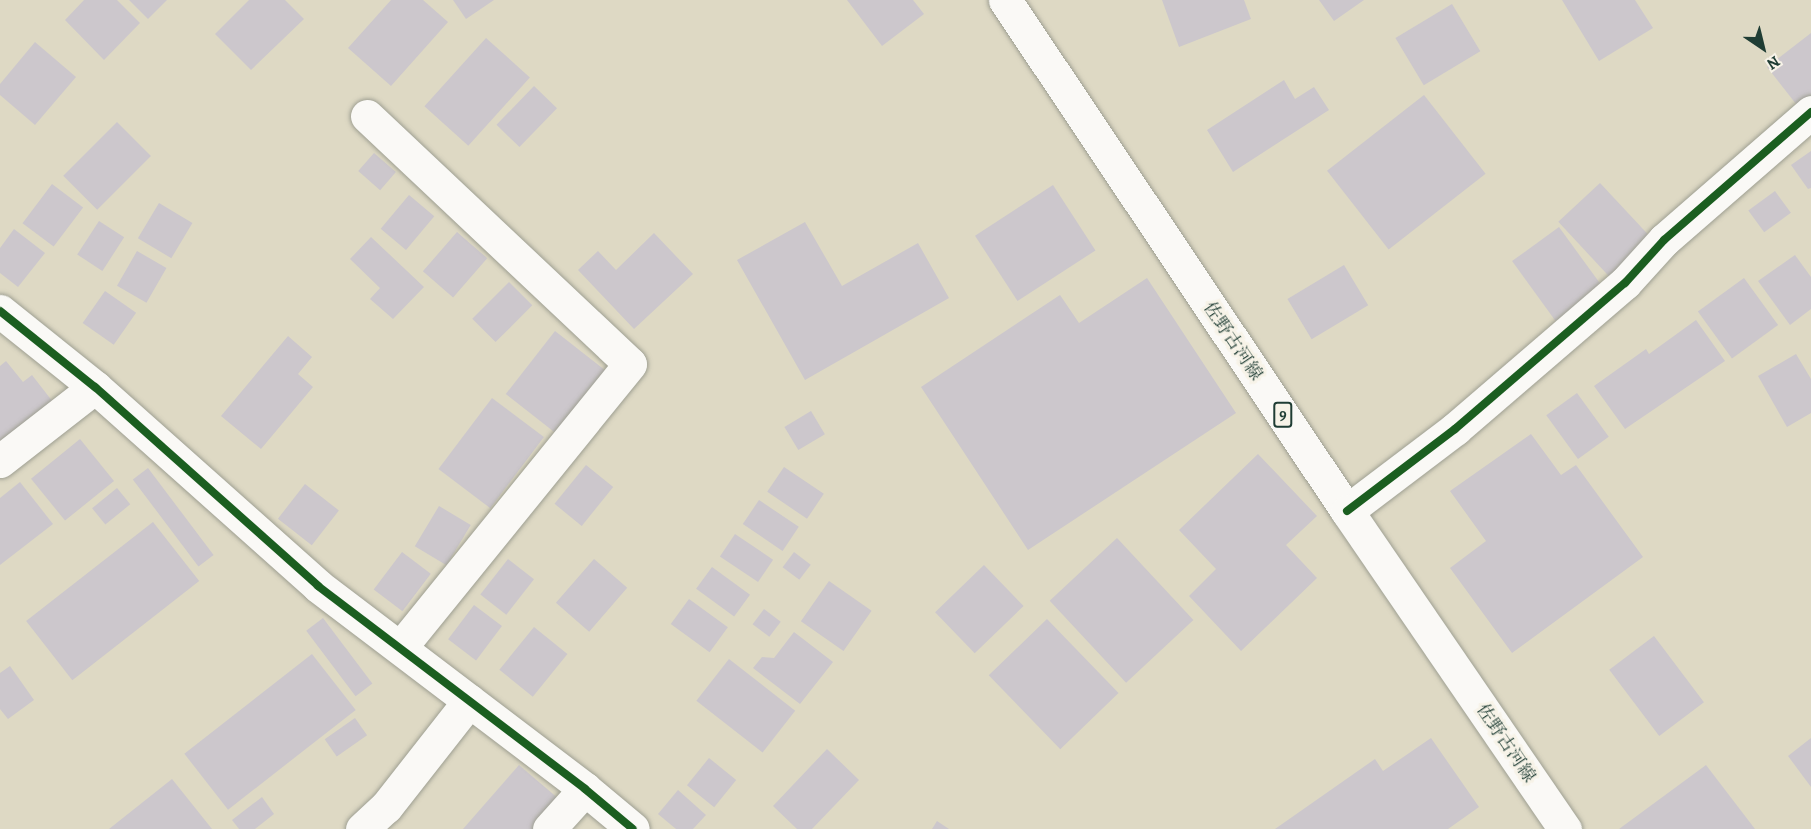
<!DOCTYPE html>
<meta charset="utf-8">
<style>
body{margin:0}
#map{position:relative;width:1811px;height:829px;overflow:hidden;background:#ded9c4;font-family:Alegreya,"Noto Serif JP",serif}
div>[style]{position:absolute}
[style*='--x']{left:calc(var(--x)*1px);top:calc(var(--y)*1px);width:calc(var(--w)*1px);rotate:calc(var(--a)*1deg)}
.building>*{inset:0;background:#ccc7cc;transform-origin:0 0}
.roads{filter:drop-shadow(0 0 2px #9e9f92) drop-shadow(0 0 2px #9e9f92)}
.minor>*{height:33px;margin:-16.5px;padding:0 16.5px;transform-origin:16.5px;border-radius:16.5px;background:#faf9f6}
.major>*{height:33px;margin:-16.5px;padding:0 16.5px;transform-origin:16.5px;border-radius:16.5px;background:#faf9f6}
.cycleway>*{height:8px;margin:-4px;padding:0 4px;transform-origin:4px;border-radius:4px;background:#1b5e20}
span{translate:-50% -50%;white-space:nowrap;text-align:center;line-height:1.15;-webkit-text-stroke:6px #f7f3e8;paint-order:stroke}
.shield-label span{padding:2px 4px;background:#f7f3e8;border:2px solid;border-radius:4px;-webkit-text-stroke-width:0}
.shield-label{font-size:16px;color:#1f3d34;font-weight:700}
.street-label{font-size:18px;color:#1f3d34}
.north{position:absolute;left:1733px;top:18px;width:60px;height:60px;-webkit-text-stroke:4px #f7f3e8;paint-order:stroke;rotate:145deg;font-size:16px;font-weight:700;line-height:24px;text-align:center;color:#1f3d34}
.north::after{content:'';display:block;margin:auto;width:21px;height:27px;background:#1f3d34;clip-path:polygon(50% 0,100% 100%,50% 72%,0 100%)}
</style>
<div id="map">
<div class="building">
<i style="clip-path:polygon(84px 0,117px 0,140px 23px,104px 60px,65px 20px)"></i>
<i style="clip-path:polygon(129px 0,167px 0,148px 19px)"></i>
<i style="clip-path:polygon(249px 0,285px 0,304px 19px,251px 70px,215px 34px)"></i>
<i style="clip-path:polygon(391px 0,423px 0,448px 22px,391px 86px,348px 48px)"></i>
<i style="clip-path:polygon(453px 0,494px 0,466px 19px)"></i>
<i style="clip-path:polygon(847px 0,913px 0,924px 14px,882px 46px)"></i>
<i style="clip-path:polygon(1162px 0,1244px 0,1251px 19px,1179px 47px)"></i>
<i style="clip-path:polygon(1319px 0,1364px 0,1334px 21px)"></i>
<i style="clip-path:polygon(1562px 0,1635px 0,1653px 28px,1599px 61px)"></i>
<i style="left:1452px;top:4px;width:55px;height:66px;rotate:59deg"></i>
<i style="clip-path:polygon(1811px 33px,1811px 100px,1800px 109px,1767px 67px)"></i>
<i style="left:486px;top:38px;width:59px;height:92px;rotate:42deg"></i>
<i style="clip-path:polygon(35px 42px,76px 77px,35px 125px,0 95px,0 84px)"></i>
<i style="clip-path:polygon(1284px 80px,1295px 99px,1314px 87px,1329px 110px,1233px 172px,1207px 130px)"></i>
<i style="left:534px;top:86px;width:32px;height:54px;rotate:44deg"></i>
<i style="left:1424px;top:95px;width:100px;height:123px;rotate:52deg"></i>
<i style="left:117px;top:122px;width:48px;height:76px;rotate:45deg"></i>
<i style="clip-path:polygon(1811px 151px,1811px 188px,1808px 189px,1791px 165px)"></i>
<i style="left:374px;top:153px;width:29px;height:24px;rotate:41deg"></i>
<i style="left:1600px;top:183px;width:76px;height:57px;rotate:47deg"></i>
<i style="left:52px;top:184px;width:39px;height:49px;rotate:37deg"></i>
<i style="left:1053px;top:185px;width:78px;height:93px;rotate:57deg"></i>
<i style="left:1775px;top:191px;width:27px;height:33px;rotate:54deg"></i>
<i style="left:409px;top:195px;width:33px;height:44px;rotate:40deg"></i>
<i style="left:159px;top:203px;width:39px;height:41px;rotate:31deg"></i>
<i style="left:99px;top:221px;width:30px;height:40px;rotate:33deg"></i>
<i style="clip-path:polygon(805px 222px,842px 286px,918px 243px,949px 298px,805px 380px,737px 260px)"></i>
<i style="left:1559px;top:227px;width:74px;height:58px;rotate:54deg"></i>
<i style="clip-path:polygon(14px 229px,45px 253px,18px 287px,0 273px,0 248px)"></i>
<i style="left:457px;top:232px;width:40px;height:52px;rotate:41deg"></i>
<i style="clip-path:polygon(654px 233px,693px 274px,634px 329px,578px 270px,598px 251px,616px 270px)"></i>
<i style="clip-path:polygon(371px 237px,424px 287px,393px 319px,370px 299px,380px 288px,350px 259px)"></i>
<i style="left:137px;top:251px;width:34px;height:40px;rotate:30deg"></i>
<i style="clip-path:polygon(1795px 255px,1811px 277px,1811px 309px,1790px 325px,1758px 281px)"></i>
<i style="left:1344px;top:265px;width:47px;height:66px;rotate:59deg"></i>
<i style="clip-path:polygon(1147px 278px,1236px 413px,1028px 550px,921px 387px,1060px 295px,1079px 323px)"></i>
<i style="left:1744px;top:278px;width:58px;height:57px;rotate:54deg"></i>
<i style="left:509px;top:282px;width:33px;height:52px;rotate:45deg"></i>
<i style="left:105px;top:291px;width:38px;height:39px;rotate:35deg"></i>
<i style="clip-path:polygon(1696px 320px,1725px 361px,1625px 429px,1594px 386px,1646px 349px,1649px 354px)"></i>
<i style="left:555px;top:331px;width:66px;height:80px;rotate:38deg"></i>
<i style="clip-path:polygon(288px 336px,312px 357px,298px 374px,313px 387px,261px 449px,221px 416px)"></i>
<i style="clip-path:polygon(1796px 354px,1811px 379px,1811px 413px,1787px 427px,1758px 376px)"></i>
<i style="clip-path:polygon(6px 361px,23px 382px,32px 375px,53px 402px,0 443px,0 366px)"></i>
<i style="left:1577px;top:393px;width:54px;height:38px;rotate:54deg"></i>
<i style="left:492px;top:398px;width:65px;height:89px;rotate:37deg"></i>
<i style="left:811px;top:411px;width:27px;height:31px;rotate:59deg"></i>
<i style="clip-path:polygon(1531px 434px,1561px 475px,1576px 465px,1643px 557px,1512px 653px,1450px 568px,1486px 541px,1450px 491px)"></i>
<i style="left:80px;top:439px;width:54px;height:63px;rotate:51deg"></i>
<i style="clip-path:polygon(1258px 454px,1317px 516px,1286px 545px,1317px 578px,1241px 651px,1189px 596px,1216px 569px,1179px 530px)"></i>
<i style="left:586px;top:465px;width:35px;height:50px;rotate:39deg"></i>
<i style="left:784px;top:467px;width:48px;height:30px;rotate:34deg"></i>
<i style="left:148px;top:468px;width:109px;height:19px;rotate:53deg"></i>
<i style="clip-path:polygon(20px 482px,53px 524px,0 565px,0 498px)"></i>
<i style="left:305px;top:484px;width:43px;height:44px;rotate:38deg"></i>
<i style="left:117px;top:488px;width:21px;height:32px;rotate:51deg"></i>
<i style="left:759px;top:500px;width:48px;height:29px;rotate:34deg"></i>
<i style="left:439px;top:506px;width:37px;height:47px;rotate:31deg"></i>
<i style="left:153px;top:522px;width:75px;height:161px;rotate:52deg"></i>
<i style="left:735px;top:534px;width:46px;height:27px;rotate:34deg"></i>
<i style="left:1117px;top:538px;width:112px;height:92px;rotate:47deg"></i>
<i style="left:402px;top:552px;width:36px;height:47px;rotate:37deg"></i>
<i style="left:794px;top:552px;width:21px;height:19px;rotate:37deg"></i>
<i style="left:508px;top:559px;width:33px;height:45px;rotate:38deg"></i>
<i style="left:594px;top:559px;width:44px;height:58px;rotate:41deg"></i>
<i style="left:984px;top:565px;width:57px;height:68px;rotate:46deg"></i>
<i style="left:712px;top:567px;width:47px;height:27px;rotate:36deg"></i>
<i style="left:829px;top:581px;width:52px;height:49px;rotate:35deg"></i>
<i style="left:689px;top:599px;width:48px;height:31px;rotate:36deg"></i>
<i style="left:474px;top:605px;width:35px;height:43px;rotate:37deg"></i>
<i style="left:764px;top:609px;width:21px;height:19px;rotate:37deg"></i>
<i style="left:323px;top:618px;width:82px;height:21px;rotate:53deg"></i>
<i style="left:1047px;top:619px;width:103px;height:81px;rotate:46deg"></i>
<i style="left:534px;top:627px;width:43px;height:55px;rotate:39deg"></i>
<i style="clip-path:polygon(794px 632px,833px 662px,800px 704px,753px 668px,762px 657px,774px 658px)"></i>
<i style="left:1654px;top:636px;width:83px;height:56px;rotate:53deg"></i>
<i style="left:312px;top:654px;width:71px;height:162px;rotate:52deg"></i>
<i style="left:729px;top:659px;width:84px;height:53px;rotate:38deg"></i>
<i style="clip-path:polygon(10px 666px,34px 700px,8px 719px,0 709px,0 673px)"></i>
<i style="left:355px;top:718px;width:21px;height:37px;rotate:55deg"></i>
<i style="clip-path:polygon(1431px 738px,1479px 807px,1448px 829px,1275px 829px,1375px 759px,1383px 771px)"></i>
<i style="clip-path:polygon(1811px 738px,1811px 787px,1788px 756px)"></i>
<i style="clip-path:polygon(827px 749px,859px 780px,812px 829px,797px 829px,773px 806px)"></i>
<i style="left:709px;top:758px;width:35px;height:35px;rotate:39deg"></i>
<i style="clip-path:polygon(519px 765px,560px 800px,535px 829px,463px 829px)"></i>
<i style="clip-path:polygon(1706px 765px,1755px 829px,1619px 829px)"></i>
<i style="clip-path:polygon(172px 779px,212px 829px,109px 829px)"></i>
<i style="clip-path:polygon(678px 790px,706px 815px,693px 829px,676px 829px,658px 814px)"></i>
<i style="clip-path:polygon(262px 797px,274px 814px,255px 829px,239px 829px,232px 820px)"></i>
<i style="clip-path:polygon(937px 821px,949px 829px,932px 829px)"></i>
</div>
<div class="roads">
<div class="minor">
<i style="--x:367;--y:116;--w:361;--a:43.3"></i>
<i style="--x:630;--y:364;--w:365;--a:129"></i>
<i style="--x:0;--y:311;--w:122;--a:38.7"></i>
<i style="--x:95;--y:387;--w:299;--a:41.7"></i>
<i style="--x:318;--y:586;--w:335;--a:37.2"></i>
<i style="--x:585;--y:789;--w:62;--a:39.8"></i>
<i style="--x:0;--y:461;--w:120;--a:-37.9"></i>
<i style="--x:1347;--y:511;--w:136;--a:-37.2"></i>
<i style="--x:1455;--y:429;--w:224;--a:-40.7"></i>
<i style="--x:1625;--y:283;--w:58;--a:-47.8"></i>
<i style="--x:1664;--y:240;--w:195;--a:-41"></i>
<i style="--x:362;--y:829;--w:33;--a:-43"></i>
<i style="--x:386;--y:807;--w:135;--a:-51.9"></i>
<i style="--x:549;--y:829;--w:54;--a:-48"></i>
</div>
<div class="major">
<i style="--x:1005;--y:0;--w:615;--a:56.21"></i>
<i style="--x:1347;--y:511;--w:386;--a:55.6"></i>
</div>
</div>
<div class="cycleway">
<i style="--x:0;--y:311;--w:122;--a:38.7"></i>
<i style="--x:95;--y:387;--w:299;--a:41.7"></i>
<i style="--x:318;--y:586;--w:335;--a:37.2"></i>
<i style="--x:585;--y:789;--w:62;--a:39.8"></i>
<i style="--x:1347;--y:511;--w:136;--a:-37.2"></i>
<i style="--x:1455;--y:429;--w:224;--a:-40.7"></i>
<i style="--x:1625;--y:283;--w:58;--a:-47.8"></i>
<i style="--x:1664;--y:240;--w:195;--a:-41"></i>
</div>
<div class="shield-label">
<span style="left:1283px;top:415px">9</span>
</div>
<div class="street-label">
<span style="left:1233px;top:341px;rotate:56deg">佐野古河線</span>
<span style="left:1506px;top:743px;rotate:56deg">佐野古河線</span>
</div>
<div class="north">N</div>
</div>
